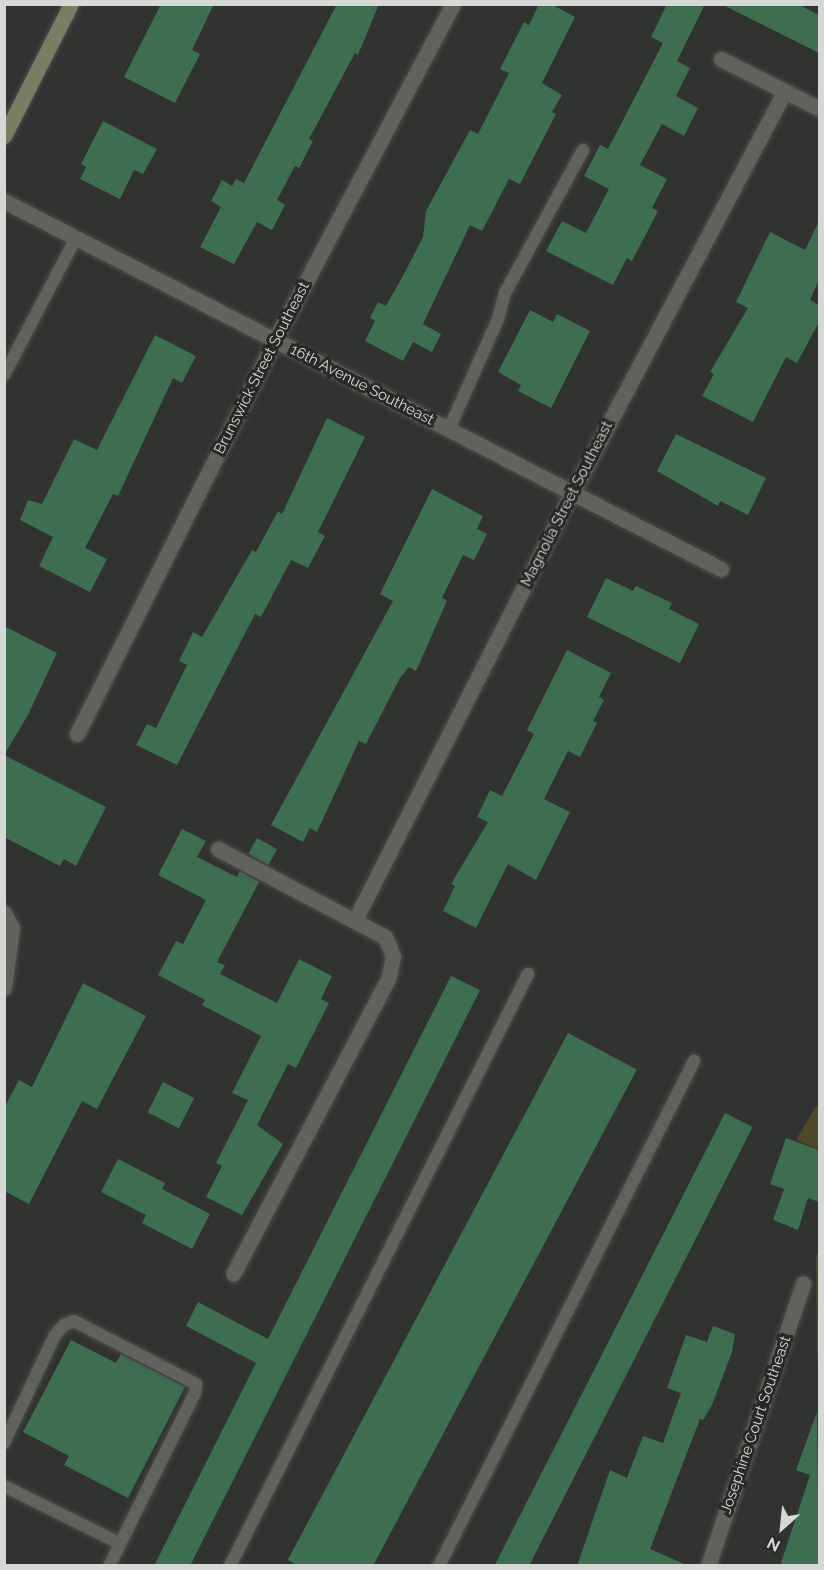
<!DOCTYPE html>
<style>
body{margin:0}
#map{position:relative;width:824px;height:1570px;overflow:hidden;background:#30332f;font-family:Raleway,sans-serif}
div>[style]{position:absolute}
[style*='--x']{left:calc(var(--x)*1px);top:calc(var(--y)*1px);width:calc(var(--w)*1px);rotate:calc(var(--a)*1deg)}
.green>*{inset:0;background:#50482a}
.building>*{inset:0;background:#3c6e4f;transform-origin:0 0}
.roads{filter:drop-shadow(0 0 2px #4d4f4c) drop-shadow(0 0 2px #4d4f4c)}
.lane>*{height:12px;margin:-6px;padding:0 6px;transform-origin:6px;border-radius:6px;background:#5f625d}
.street>*{height:15px;margin:-7.5px;padding:0 7.5px;transform-origin:7.5px;border-radius:7.5px;background:#5f625d}
.secondary>*{height:15px;margin:-7.5px;padding:0 7.5px;transform-origin:7.5px;border-radius:7.5px;background:#787e64}
span{translate:-50% -50%;white-space:nowrap;text-align:center;line-height:1.15;-webkit-text-stroke:6px #262925;paint-order:stroke}
.street-label{font-size:15px;color:#d6d8d5}
.frame{position:absolute;inset:0;border:6px solid #d6d8d5;pointer-events:none}
.north{position:absolute;left:752px;top:1498px;width:60px;height:60px;-webkit-text-stroke:4px #262925;paint-order:stroke;rotate:207deg;font-size:16px;font-weight:700;line-height:24px;text-align:center;color:#d6d8d5}
.north::after{content:'';display:block;margin:auto;width:21px;height:27px;background:#d6d8d5;clip-path:polygon(50% 0,100% 100%,50% 72%,0 100%)}
</style>
<div id="map">
<div class="green">
<i style="clip-path:polygon(819px 1106px,820px 1106px,819px 1149px,796px 1140px,815px 1108px)"></i>
<i style="clip-path:polygon(816px 1255px,820px 1255px,819px 1362px,817px 1361px)"></i>
</div>
<div class="building">
<i style="clip-path:polygon(161px 4px,214px 4px,192px 50px,200px 54px,175px 103px,124px 77px)"></i>
<i style="clip-path:polygon(337px 4px,379px 4px,358px 55px,355px 53px,309px 139px,313px 141px,299px 168px,295px 166px,277px 200px,285px 205px,272px 230px,257px 222px,234px 264px,200px 247px,221px 207px,211px 201px,222px 180px,232px 186px,236px 179px,244px 183px)"></i>
<i style="clip-path:polygon(539px 4px,551px 4px,575px 17px,542px 83px,562px 95px,552px 112px,556px 114px,520px 184px,509px 179px,482px 231px,470px 225px,423px 324px,441px 334px,432px 352px,413px 342px,403px 361px,365px 341px,375px 321px,370px 318px,378px 302px,386px 306px,405px 272px,423px 237px,426px 211px,470px 130px,478px 134px,509px 73px,500px 69px,524px 22px,529px 25px)"></i>
<i style="clip-path:polygon(667px 4px,705px 4px,677px 61px,690px 68px,676px 96px,698px 108px,684px 136px,662px 124px,640px 165px,667px 179px,652px 208px,658px 211px,632px 261px,627px 258px,613px 285px,546px 251px,562px 221px,586px 233px,609px 189px,584px 176px,600px 145px,608px 149px,663px 43px,651px 37px)"></i>
<i style="clip-path:polygon(721px 4px,798px 4px,819px 15px,819px 53px)"></i>
<i style="clip-path:polygon(103px 121px,157px 149px,143px 174px,134px 170px,120px 199px,80px 179px,86px 167px,81px 164px)"></i>
<i style="clip-path:polygon(819px 221px,819px 280px,810px 300px,819px 305px,819px 322px,797px 363px,786px 357px,753px 422px,702px 396px,714px 374px,710px 372px,748px 308px,736px 302px,770px 232px,805px 250px)"></i>
<i style="clip-path:polygon(530px 310px,553px 322px,557px 314px,590px 331px,551px 408px,518px 391px,521px 385px,498px 372px)"></i>
<i style="clip-path:polygon(155px 335px,196px 356px,182px 383px,173px 378px,118px 496px,113px 494px,85px 548px,107px 559px,90px 592px,39px 566px,53px 537px,20px 520px,28px 500px,42px 504px,74px 439px,97px 450px)"></i>
<i style="clip-path:polygon(327px 418px,365px 437px,318px 532px,325px 536px,308px 568px,291px 560px,261px 617px,255px 614px,177px 765px,136px 745px,147px 724px,156px 728px,187px 665px,179px 661px,193px 632px,202px 637px,252px 550px,256px 552px,278px 511px,282px 514px)"></i>
<i style="clip-path:polygon(676px 434px,766px 478px,748px 515px,720px 501px,718px 506px,657px 471px)"></i>
<i style="clip-path:polygon(432px 489px,483px 516px,477px 529px,487px 534px,474px 560px,463px 555px,442px 598px,447px 601px,416px 671px,409px 667px,400px 678px,366px 744px,359px 741px,317px 832px,310px 828px,303px 842px,271px 825px,393px 601px,380px 594px)"></i>
<i style="clip-path:polygon(606px 578px,633px 591px,636px 586px,672px 603px,669px 609px,699px 624px,680px 663px,587px 617px)"></i>
<i style="clip-path:polygon(4px 626px,57px 653px,28px 715px,4px 755px)"></i>
<i style="clip-path:polygon(567px 650px,611px 673px,599px 697px,604px 700px,593px 721px,597px 723px,580px 757px,568px 751px,544px 799px,570px 812px,536px 880px,508px 864px,476px 928px,443px 911px,455px 886px,451px 884px,488px 822px,477px 817px,490px 790px,502px 796px,534px 734px,527px 730px)"></i>
<i style="clip-path:polygon(4px 755px,106px 807px,76px 866px,64px 859px,60px 866px,4px 837px)"></i>
<i style="clip-path:polygon(182px 829px,206px 841px,197px 857px,237px 877px,240px 871px,259px 882px,217px 962px,225px 965px,220px 974px,277px 1003px,299px 959px,332px 976px,321px 999px,329px 1003px,296px 1068px,288px 1064px,257px 1125px,283px 1144px,242px 1215px,206px 1197px,222px 1166px,216px 1163px,248px 1100px,232px 1093px,261px 1036px,202px 1005px,205px 1000px,158px 975px,176px 941px,183px 944px,206px 900px,158px 875px)"></i>
<i style="left:257px;top:838px;width:23px;height:18px;rotate:29deg"></i>
<i style="clip-path:polygon(451px 976px,480px 990px,190px 1566px,154px 1566px,256px 1363px,186px 1326px,198px 1302px,268px 1339px)"></i>
<i style="clip-path:polygon(83px 983px,146px 1016px,97px 1109px,82px 1101px,29px 1204px,4px 1191px,4px 1108px,19px 1080px,32px 1087px)"></i>
<i style="left:568px;top:1033px;width:78px;height:597px;rotate:28deg"></i>
<i style="left:163px;top:1082px;width:35px;height:34px;rotate:27deg"></i>
<i style="left:725px;top:1113px;width:31px;height:508px;rotate:27deg"></i>
<i style="clip-path:polygon(786px 1138px,819px 1150px,819px 1202px,808px 1198px,798px 1230px,773px 1220px,784px 1189px,770px 1184px)"></i>
<i style="clip-path:polygon(118px 1159px,165px 1183px,162px 1189px,210px 1214px,192px 1249px,142px 1223px,146px 1215px,101px 1192px)"></i>
<i style="clip-path:polygon(713px 1326px,735px 1334px,732px 1352px,712px 1405px,703px 1420px,700px 1419px,650px 1549px,689px 1566px,577px 1566px,610px 1470px,627px 1478px,643px 1436px,663px 1443px,681px 1393px,667px 1388px,686px 1335px,707px 1342px)"></i>
<i style="clip-path:polygon(71px 1340px,116px 1363px,121px 1354px,185px 1387px,128px 1498px,64px 1465px,69px 1456px,23px 1432px)"></i>
<i style="clip-path:polygon(817px 1412px,819px 1566px,780px 1566px,810px 1475px,796px 1470px)"></i>
</div>
<div class="roads">
<div class="lane">
<i style="--x:4;--y:375;--w:155;--a:-62.3"></i>
<i style="--x:449;--y:429;--w:120;--a:-66"></i>
<i style="--x:498;--y:319;--w:27;--a:-75"></i>
<i style="--x:505;--y:293;--w:163;--a:-61.4"></i>
<i style="--x:4;--y:1443;--w:119;--a:-64.7"></i>
<i style="--x:55;--y:1335;--w:13;--a:-48"></i>
<i style="--x:64;--y:1325;--w:11;--a:-22"></i>
<i style="--x:74;--y:1321;--w:137;--a:27.3"></i>
<i style="--x:196;--y:1384;--w:9;--a:96"></i>
<i style="--x:195;--y:1393;--w:193;--a:116.4"></i>
<i style="--x:4;--y:1486;--w:128;--a:26.4"></i>
<i style="--x:230;--y:1566;--w:663;--a:-63.28"></i>
<i style="--x:439;--y:1566;--w:566;--a:-63.21"></i>
</div>
<div class="street">
<i style="--x:721;--y:59;--w:111;--a:26.8"></i>
<i style="--x:4;--y:201;--w:806;--a:27.17"></i>
<i style="--x:77;--y:734;--w:441;--a:-63.3"></i>
<i style="--x:275;--y:340;--w:380;--a:-62.1"></i>
<i style="--x:218;--y:849;--w:189;--a:27.8"></i>
<i style="--x:385;--y:937;--w:21;--a:67"></i>
<i style="--x:393;--y:956;--w:21;--a:101"></i>
<i style="--x:389;--y:977;--w:335;--a:117.7"></i>
<i style="--x:4;--y:913;--w:17;--a:62"></i>
<i style="--x:12;--y:928;--w:60;--a:97.7"></i>
<i style="--x:355;--y:920;--w:479;--a:-63.1"></i>
<i style="--x:572;--y:493;--w:455;--a:-62.1"></i>
<i style="--x:708;--y:1566;--w:298;--a:-71.4"></i>
</div>
<div class="secondary">
<i style="--x:4;--y:136;--w:148;--a:-63.1"></i>
</div>
</div>
<div class="street-label">
<span style="left:262px;top:368px;rotate:-63deg">Brunswick Street Southeast</span>
<span style="left:362px;top:385px;rotate:27deg">16th Avenue Southeast</span>
<span style="left:567px;top:504px;rotate:-63deg">Magnolia Street Southeast</span>
<span style="left:756px;top:1425px;rotate:-71deg">Josephine Court Southeast</span>
</div>
<div class="frame"></div>
<div class="north">N</div>
</div>
